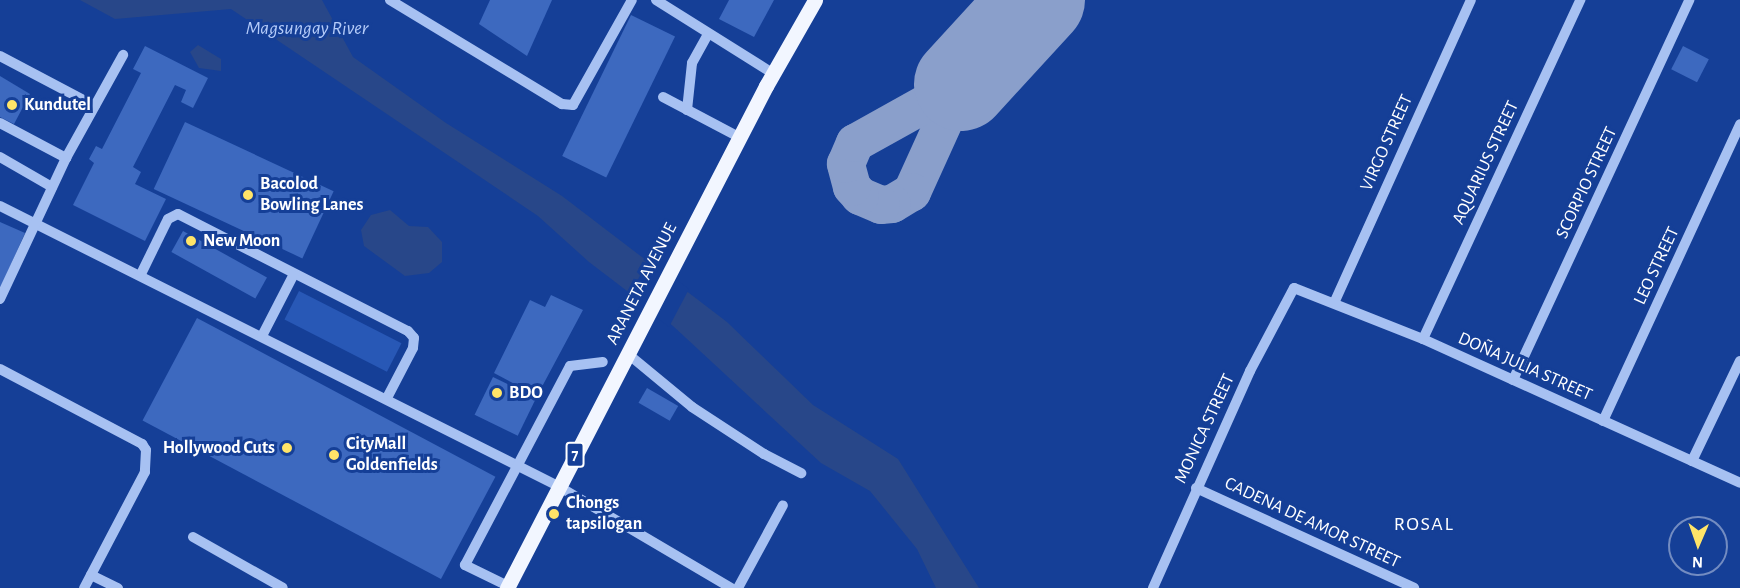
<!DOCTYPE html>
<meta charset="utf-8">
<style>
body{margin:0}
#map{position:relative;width:1740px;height:588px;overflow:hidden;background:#153f97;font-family:"Alegreya Sans",sans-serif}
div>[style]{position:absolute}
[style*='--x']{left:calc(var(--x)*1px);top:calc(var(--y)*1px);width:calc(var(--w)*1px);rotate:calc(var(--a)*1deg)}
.green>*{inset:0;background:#2858b6;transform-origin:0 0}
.water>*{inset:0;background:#284789}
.pier>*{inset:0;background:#153f97}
.taxiway>*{height:38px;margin:-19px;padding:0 19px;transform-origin:19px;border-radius:19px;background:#8a9fcb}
.runway>*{height:94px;margin:-47px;padding:0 47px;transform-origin:47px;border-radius:47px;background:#8a9fcb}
.building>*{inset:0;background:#3d69bf;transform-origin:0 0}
.minor>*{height:10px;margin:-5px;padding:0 5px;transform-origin:5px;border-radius:5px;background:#a7c1f2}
.major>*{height:15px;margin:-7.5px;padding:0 7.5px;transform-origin:7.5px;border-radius:7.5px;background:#f2f6ff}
.dots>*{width:16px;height:16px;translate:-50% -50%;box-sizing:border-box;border:3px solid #153f97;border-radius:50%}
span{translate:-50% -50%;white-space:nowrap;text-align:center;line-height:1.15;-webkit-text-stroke:6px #153f97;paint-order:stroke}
.shield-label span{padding:2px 4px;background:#153f97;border:2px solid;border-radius:4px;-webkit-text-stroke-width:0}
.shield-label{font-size:16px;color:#fff;font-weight:700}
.poi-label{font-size:18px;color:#fff;font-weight:700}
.left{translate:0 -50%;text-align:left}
.right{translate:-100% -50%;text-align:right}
.street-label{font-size:18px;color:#fff}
.water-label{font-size:20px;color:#b4cbf9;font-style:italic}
.neighbourhood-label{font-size:20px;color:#fff;letter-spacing:1.5px}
.north{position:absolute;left:1668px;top:516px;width:60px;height:60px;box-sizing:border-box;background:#153f97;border:2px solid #738cc1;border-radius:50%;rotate:182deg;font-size:16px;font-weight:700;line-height:24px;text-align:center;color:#fff}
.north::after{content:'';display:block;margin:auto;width:21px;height:27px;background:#ffe468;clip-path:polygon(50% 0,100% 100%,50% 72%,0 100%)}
</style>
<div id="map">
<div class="green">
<i style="left:299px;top:291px;width:115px;height:32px;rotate:27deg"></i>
</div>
<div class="water">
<i style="clip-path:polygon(80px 0,322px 0,353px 57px,446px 123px,562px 196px,727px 322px,813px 405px,898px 459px,979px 588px,936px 588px,917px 549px,870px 491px,821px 463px,673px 326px,589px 262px,538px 216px,231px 9px,115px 19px)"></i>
<i style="clip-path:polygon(198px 45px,221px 59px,221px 71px,199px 68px,190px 52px)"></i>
<i style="clip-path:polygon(390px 210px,409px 226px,428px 227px,442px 242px,442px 262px,429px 273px,405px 276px,364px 246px,361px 230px,371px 215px)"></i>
</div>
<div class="pier">
<i style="clip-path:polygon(649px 259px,689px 289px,669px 327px,629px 296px)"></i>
</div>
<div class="taxiway">
<i style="--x:961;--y:84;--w:119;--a:114.4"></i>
<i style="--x:912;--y:192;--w:23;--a:149"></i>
<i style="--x:892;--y:204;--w:11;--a:175"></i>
<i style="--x:881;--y:205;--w:23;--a:-157"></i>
<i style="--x:860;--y:196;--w:12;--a:-132"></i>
<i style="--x:852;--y:187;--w:24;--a:-105"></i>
<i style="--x:846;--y:164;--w:23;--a:-67"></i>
<i style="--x:855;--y:143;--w:121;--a:-29.1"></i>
</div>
<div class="runway">
<i style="--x:961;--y:84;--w:114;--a:-47.5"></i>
</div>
<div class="building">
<i style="clip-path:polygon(490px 0,552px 0,527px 56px,479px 24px)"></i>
<i style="clip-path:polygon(729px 0,774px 0,754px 37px,719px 19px)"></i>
<i style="left:631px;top:15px;width:49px;height:157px;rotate:26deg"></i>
<i style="clip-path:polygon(145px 46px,208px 78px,193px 108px,181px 102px,186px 90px,175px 85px,133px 167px,141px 172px,135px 184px,166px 199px,145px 241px,73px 205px,94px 163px,89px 159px,96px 146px,102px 149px,141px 73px,133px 69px)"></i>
<i style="left:1683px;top:46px;width:29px;height:26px;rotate:27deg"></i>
<i style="clip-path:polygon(0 76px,30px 94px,14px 124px,0 117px)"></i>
<i style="left:185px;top:122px;width:164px;height:74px;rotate:25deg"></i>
<i style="clip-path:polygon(0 222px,25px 233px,0 289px)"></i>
<i style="left:183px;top:231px;width:96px;height:24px;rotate:29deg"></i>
<i style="clip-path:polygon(551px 295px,583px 310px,537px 396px,494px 373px,530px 300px,545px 307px)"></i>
<i style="left:197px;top:318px;width:338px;height:116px;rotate:28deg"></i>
<i style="left:493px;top:377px;width:48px;height:42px;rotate:26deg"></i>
<i style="left:647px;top:388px;width:36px;height:17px;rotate:30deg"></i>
</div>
<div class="minor">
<i style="--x:390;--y:0;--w:201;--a:31.2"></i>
<i style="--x:562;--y:104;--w:11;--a:5"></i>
<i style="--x:573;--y:105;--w:120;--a:-60.7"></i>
<i style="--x:656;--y:0;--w:139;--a:32.1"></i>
<i style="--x:0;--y:56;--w:107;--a:27.8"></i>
<i style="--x:663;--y:97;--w:86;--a:27.8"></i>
<i style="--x:687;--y:110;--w:47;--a:-83.9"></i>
<i style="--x:692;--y:63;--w:33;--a:-61"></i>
<i style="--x:0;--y:123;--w:75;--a:27.9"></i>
<i style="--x:0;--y:157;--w:60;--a:30"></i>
<i style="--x:0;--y:206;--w:624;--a:26.65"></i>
<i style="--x:558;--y:486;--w:201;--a:30.5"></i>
<i style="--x:141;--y:274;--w:61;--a:-63.9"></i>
<i style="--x:168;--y:219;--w:11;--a:-27"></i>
<i style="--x:178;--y:214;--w:258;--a:27"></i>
<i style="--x:408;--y:331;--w:9;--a:49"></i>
<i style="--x:414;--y:338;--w:10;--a:96"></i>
<i style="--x:413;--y:348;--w:56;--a:117.5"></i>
<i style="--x:0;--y:299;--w:156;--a:-64.9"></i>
<i style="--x:66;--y:158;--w:118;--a:-61"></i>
<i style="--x:1335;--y:301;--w:330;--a:-65.7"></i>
<i style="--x:262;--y:336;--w:68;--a:-62.7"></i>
<i style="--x:1423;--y:339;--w:374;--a:-65.1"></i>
<i style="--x:628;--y:354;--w:83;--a:39.6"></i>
<i style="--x:692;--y:407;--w:86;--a:33.1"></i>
<i style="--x:764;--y:454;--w:42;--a:27.2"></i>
<i style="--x:0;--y:369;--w:161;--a:27.8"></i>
<i style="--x:142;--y:444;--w:7;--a:56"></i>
<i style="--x:146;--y:450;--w:22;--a:93"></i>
<i style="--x:145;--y:472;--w:131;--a:117.7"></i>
<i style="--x:1513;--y:380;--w:419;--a:-65.1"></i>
<i style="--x:1603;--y:421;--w:327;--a:-65.2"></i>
<i style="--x:1692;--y:461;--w:111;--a:-64.4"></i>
<i style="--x:1196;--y:488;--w:240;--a:24.6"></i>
<i style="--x:193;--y:537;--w:103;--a:29.5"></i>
<i style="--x:91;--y:575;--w:30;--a:26"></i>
<i style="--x:508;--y:586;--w:48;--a:-154"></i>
<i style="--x:465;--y:565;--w:225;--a:-62.2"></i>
<i style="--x:570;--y:366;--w:33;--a:-7"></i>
<i style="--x:738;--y:588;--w:94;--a:-61.5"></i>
<i style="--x:1153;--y:588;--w:238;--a:-65.9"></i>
<i style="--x:1250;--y:371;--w:94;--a:-62.1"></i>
<i style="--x:1294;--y:288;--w:139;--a:21.6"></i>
<i style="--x:1423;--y:339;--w:348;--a:24.4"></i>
</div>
<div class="major">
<i style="--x:507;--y:588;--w:565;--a:-62.71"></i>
<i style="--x:766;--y:86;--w:99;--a:-60.3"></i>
</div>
<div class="dots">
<i style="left:12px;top:105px;background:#ffe468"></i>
<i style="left:248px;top:195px;background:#ffe468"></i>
<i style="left:191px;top:241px;background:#ffe468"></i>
<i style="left:497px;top:393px;background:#ffe468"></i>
<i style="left:287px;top:448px;background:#ffe468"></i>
<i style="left:334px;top:455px;background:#ffe468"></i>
<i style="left:554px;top:514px;background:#ffe468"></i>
</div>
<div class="shield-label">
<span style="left:575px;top:455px">7</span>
</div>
<div class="poi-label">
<span class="left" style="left:24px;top:105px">Kundutel</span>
<span class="left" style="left:260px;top:195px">Bacolod<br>Bowling Lanes</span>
<span class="left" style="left:203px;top:241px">New Moon</span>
<span class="left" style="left:509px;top:393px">BDO</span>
<span class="left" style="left:346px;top:455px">CityMall<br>Goldenfields</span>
<span class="right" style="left:275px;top:448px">Hollywood Cuts</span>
<span class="left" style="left:566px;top:514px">Chongs<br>tapsilogan</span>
</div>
<div class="street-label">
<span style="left:1387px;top:143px;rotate:-66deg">VIRGO STREET</span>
<span style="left:1486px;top:163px;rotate:-65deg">AQUARIUS STREET</span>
<span style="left:1587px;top:183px;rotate:-65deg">SCORPIO STREET</span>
<span style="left:1657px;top:266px;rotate:-65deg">LEO STREET</span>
<span style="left:642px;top:284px;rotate:-63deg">ARANETA AVENUE</span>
<span style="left:1525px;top:367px;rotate:24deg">DOÑA JULIA STREET</span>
<span style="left:1205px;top:429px;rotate:-65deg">MONICA STREET</span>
<span style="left:1312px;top:523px;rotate:25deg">CADENA DE AMOR STREET</span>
</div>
<div class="water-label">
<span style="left:307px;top:28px">Magsungay River</span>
</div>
<div class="neighbourhood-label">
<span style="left:1424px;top:524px">ROSAL</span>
</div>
<div class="north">N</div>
</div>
